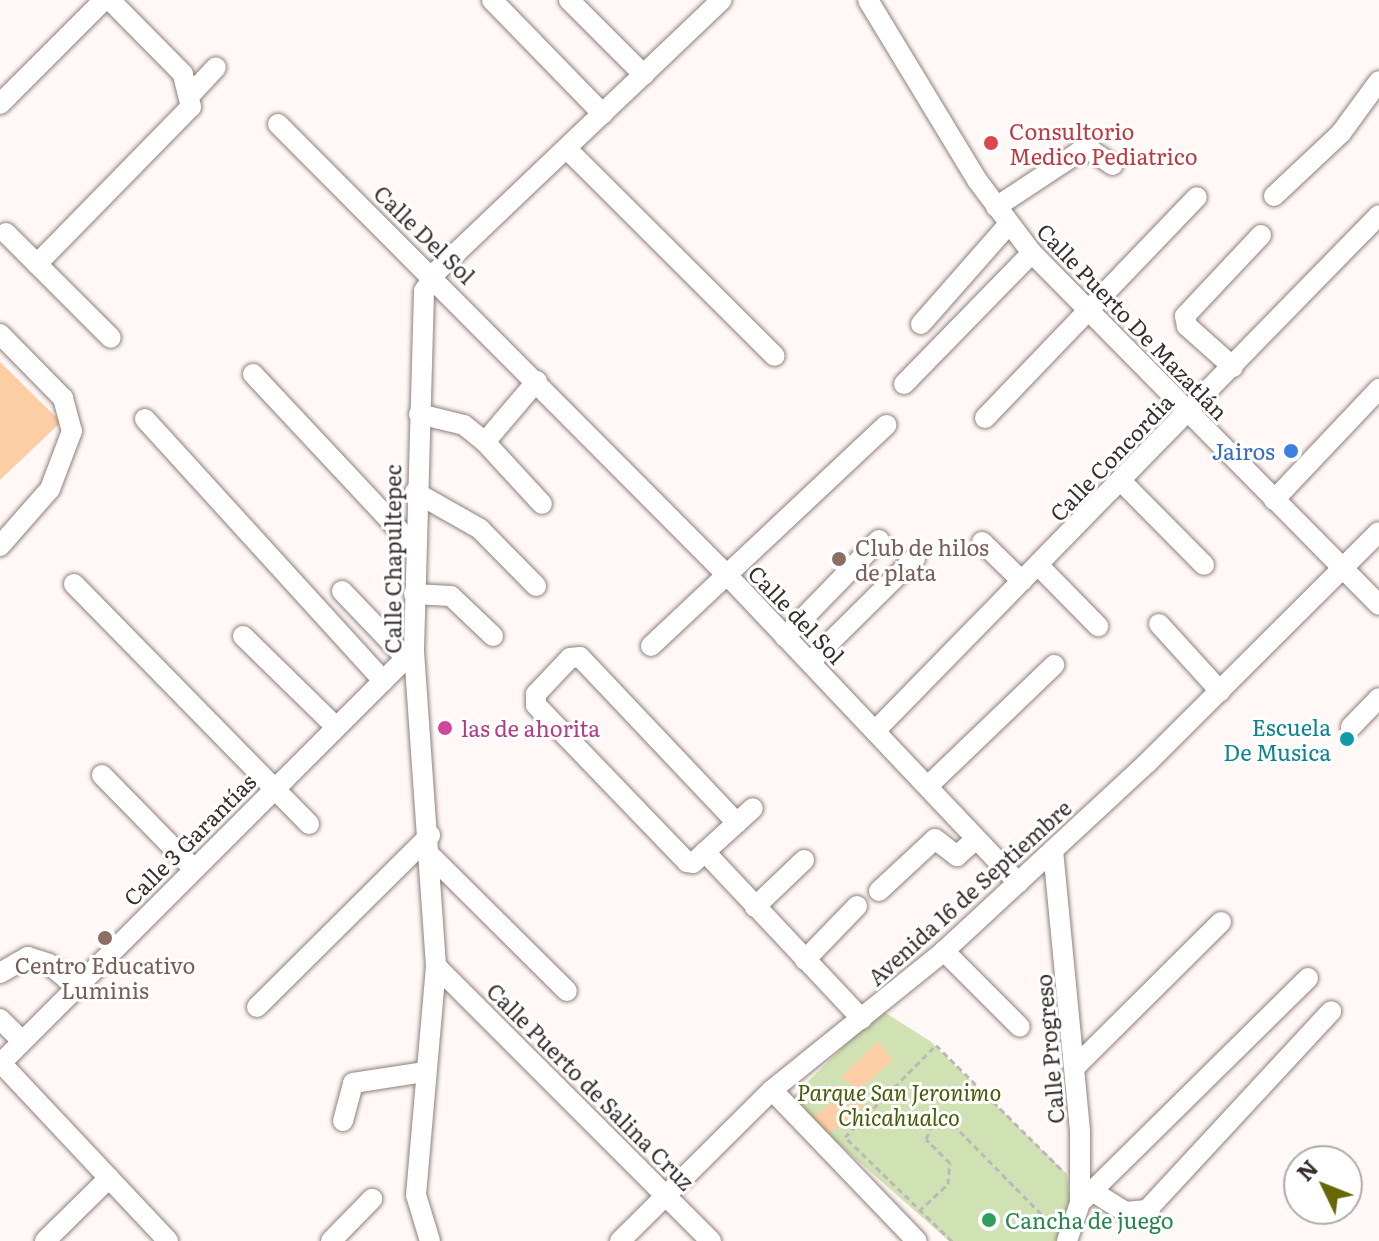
<!DOCTYPE html>
<meta charset="utf-8">
<style>
body{margin:0}
#map{position:relative;width:1379px;height:1241px;overflow:hidden;background:#fff8f6;font-family:Literata,serif}
div>[style]{position:absolute}
[style*='--x']{left:calc(var(--x)*1px);top:calc(var(--y)*1px);width:calc(var(--w)*1px);rotate:calc(var(--a)*1deg)}
.green>*{inset:0;background:#d0e1b3}
.building>*{inset:0;background:#fdcda5;transform-origin:0 0}
.path>*{height:3px;margin-top:-1.5px;transform-origin:0;background:repeating-linear-gradient(90deg,#beb7b5 0 6px,transparent 0 10px)}
.roads{filter:drop-shadow(0 0 2px #8f807a) drop-shadow(0 0 2px #8f807a)}
.minor>*{height:20px;margin:-10px;padding:0 10px;transform-origin:10px;border-radius:10px;background:#fff}
.dots>*{width:22px;height:22px;translate:-50% -50%;box-sizing:border-box;border:4px solid #fff;border-radius:50%}
span{translate:-50% -50%;white-space:nowrap;text-align:center;line-height:1.15;-webkit-text-stroke:6px #fff;paint-order:stroke}
.health-label{font-size:22px;color:#be3a42}
.left{translate:0 -50%;text-align:left}
.street-label{font-size:22px;color:#362f2d}
.shop-label{font-size:22px;color:#366cbe}
.right{translate:-100% -50%;text-align:right}
.education-label{font-size:22px;color:#785e54}
.culture-label{font-size:22px;color:#0d838f}
.hotel-label{font-size:22px;color:#b23c85}
.park-label{font-size:22px;color:#475c07;font-style:italic}
.leisure-label{font-size:22px;color:#27864d}
.north{position:absolute;left:1283px;top:1145px;width:80px;height:80px;box-sizing:border-box;background:#fff;border:2px solid #afacab;border-radius:50%;rotate:313deg;font-size:22px;font-weight:700;line-height:32px;text-align:center;color:#362f2d}
.north::after{content:'';display:block;margin:auto;width:28px;height:36px;background:#676804;clip-path:polygon(50% 0,100% 100%,50% 72%,0 100%)}
</style>
<div id="map">
<div class="green">
<i style="clip-path:polygon(881px 1010px,930px 1041px,1067px 1174px,1070px 1206px,1056px 1241px,949px 1241px,789px 1100px)"></i>
</div>
<div class="building">
<i style="clip-path:polygon(0 362px,61px 422px,0 480px)"></i>
<i style="clip-path:polygon(878px 1042px,893px 1060px,858px 1090px,841px 1077px)"></i>
<i style="left:849px;top:1089px;width:23px;height:48px;rotate:52deg"></i>
</div>
<div class="path">
<i style="--x:919;--y:1211;--w:40;--a:-43"></i>
<i style="--x:948;--y:1184;--w:21;--a:-85"></i>
<i style="--x:950;--y:1163;--w:34;--a:-135"></i>
<i style="--x:926;--y:1139;--w:23;--a:-67"></i>
<i style="--x:935;--y:1118;--w:11;--a:-5"></i>
<i style="--x:946;--y:1117;--w:156;--a:45.5"></i>
<i style="--x:952;--y:1241;--w:149;--a:-135.8"></i>
<i style="--x:845;--y:1137;--w:129;--a:-45.3"></i>
<i style="--x:936;--y:1045;--w:177;--a:44.8"></i>
</div>
<div class="roads">
<div class="minor">
<i style="--x:492;--y:0;--w:159;--a:45.8"></i>
<i style="--x:569;--y:0;--w:106;--a:45"></i>
<i style="--x:868;--y:0;--w:210;--a:58.8"></i>
<i style="--x:977;--y:180;--w:91;--a:53"></i>
<i style="--x:1032;--y:253;--w:494;--a:45.4"></i>
<i style="--x:192;--y:93;--w:35;--a:-47"></i>
<i style="--x:0;--y:104;--w:147;--a:-45"></i>
<i style="--x:278;--y:124;--w:639;--a:45.13"></i>
<i style="--x:729;--y:577;--w:421;--a:46.6"></i>
<i style="--x:567;--y:149;--w:293;--a:44.9"></i>
<i style="--x:1274;--y:196;--w:92;--a:-43.2"></i>
<i style="--x:1341;--y:133;--w:64;--a:-53.8"></i>
<i style="--x:996;--y:207;--w:100;--a:-33.5"></i>
<i style="--x:1079;--y:152;--w:13;--a:-4"></i>
<i style="--x:1092;--y:151;--w:25;--a:34"></i>
<i style="--x:6;--y:233;--w:148;--a:45"></i>
<i style="--x:37;--y:264;--w:220;--a:-45.6"></i>
<i style="--x:191;--y:107;--w:34;--a:-104"></i>
<i style="--x:183;--y:74;--w:104;--a:-134.6"></i>
<i style="--x:921;--y:324;--w:133;--a:-48.7"></i>
<i style="--x:0;--y:334;--w:90;--a:45.5"></i>
<i style="--x:63;--y:398;--w:34;--a:75"></i>
<i style="--x:72;--y:431;--w:62;--a:110.8"></i>
<i style="--x:50;--y:489;--w:76;--a:131.3"></i>
<i style="--x:1233;--y:367;--w:62;--a:-138.3"></i>
<i style="--x:1187;--y:326;--w:10;--a:-101"></i>
<i style="--x:1185;--y:316;--w:111;--a:-46.8"></i>
<i style="--x:253;--y:374;--w:236;--a:46.9"></i>
<i style="--x:904;--y:384;--w:183;--a:-45.7"></i>
<i style="--x:419;--y:414;--w:46;--a:13.7"></i>
<i style="--x:464;--y:425;--w:27;--a:39"></i>
<i style="--x:485;--y:442;--w:80;--a:-49.6"></i>
<i style="--x:985;--y:418;--w:306;--a:-46.2"></i>
<i style="--x:145;--y:419;--w:354;--a:47.7"></i>
<i style="--x:485;--y:442;--w:84;--a:47.4"></i>
<i style="--x:1121;--y:481;--w:118;--a:45.3"></i>
<i style="--x:415;--y:492;--w:75;--a:29.6"></i>
<i style="--x:480;--y:529;--w:80;--a:45.5"></i>
<i style="--x:1274;--y:500;--w:153;--a:-46.6"></i>
<i style="--x:982;--y:542;--w:56;--a:44.3"></i>
<i style="--x:1038;--y:565;--w:86;--a:45.5"></i>
<i style="--x:74;--y:584;--w:336;--a:45.6"></i>
<i style="--x:342;--y:591;--w:93;--a:46.3"></i>
<i style="--x:414;--y:594;--w:37;--a:3"></i>
<i style="--x:451;--y:596;--w:58;--a:43.6"></i>
<i style="--x:1159;--y:624;--w:91;--a:47.7"></i>
<i style="--x:243;--y:636;--w:130;--a:44.4"></i>
<i style="--x:785;--y:637;--w:135;--a:-45.9"></i>
<i style="--x:651;--y:646;--w:323;--a:-43.2"></i>
<i style="--x:810;--y:662;--w:148;--a:-44.7"></i>
<i style="--x:1351;--y:727;--w:40;--a:-46"></i>
<i style="--x:875;--y:731;--w:721;--a:-45.67"></i>
<i style="--x:102;--y:775;--w:130;--a:45.6"></i>
<i style="--x:928;--y:786;--w:175;--a:-43.8"></i>
<i style="--x:737;--y:823;--w:228;--a:-133.4"></i>
<i style="--x:580;--y:657;--w:10;--a:174"></i>
<i style="--x:570;--y:658;--w:50;--a:133.4"></i>
<i style="--x:536;--y:694;--w:11;--a:90"></i>
<i style="--x:536;--y:705;--w:218;--a:46.1"></i>
<i style="--x:687;--y:862;--w:6;--a:9"></i>
<i style="--x:693;--y:863;--w:81;--a:-42.5"></i>
<i style="--x:1053;--y:850;--w:282;--a:84.5"></i>
<i style="--x:1080;--y:1131;--w:72;--a:90"></i>
<i style="--x:1080;--y:1203;--w:40;--a:108.9"></i>
<i style="--x:705;--y:852;--w:229;--a:46.8"></i>
<i style="--x:432;--y:857;--w:190;--a:44.8"></i>
<i style="--x:879;--y:891;--w:76;--a:-42.9"></i>
<i style="--x:935;--y:839;--w:28;--a:38"></i>
<i style="--x:957;--y:856;--w:25;--a:-42"></i>
<i style="--x:755;--y:907;--w:68;--a:-43.8"></i>
<i style="--x:944;--y:951;--w:107;--a:45"></i>
<i style="--x:805;--y:960;--w:75;--a:-46.1"></i>
<i style="--x:436;--y:966;--w:389;--a:45"></i>
<i style="--x:0;--y:973;--w:32;--a:-30"></i>
<i style="--x:28;--y:957;--w:22;--a:18"></i>
<i style="--x:49;--y:964;--w:34;--a:40"></i>
<i style="--x:257;--y:1007;--w:244;--a:-44.8"></i>
<i style="--x:0;--y:1019;--w:31;--a:45"></i>
<i style="--x:1;--y:1063;--w:244;--a:46.8"></i>
<i style="--x:0;--y:1064;--w:585;--a:-45"></i>
<i style="--x:1077;--y:1065;--w:203;--a:-44.8"></i>
<i style="--x:772;--y:1090;--w:209;--a:46.2"></i>
<i style="--x:343;--y:1121;--w:39;--a:-75"></i>
<i style="--x:353;--y:1083;--w:73;--a:-8.7"></i>
<i style="--x:1092;--y:1191;--w:39;--a:32"></i>
<i style="--x:1125;--y:1212;--w:22;--a:-5"></i>
<i style="--x:1147;--y:1210;--w:271;--a:-47.2"></i>
<i style="--x:1083;--y:1200;--w:316;--a:-44.6"></i>
<i style="--x:45;--y:1241;--w:90;--a:-44.5"></i>
<i style="--x:331;--y:1241;--w:59;--a:-45.7"></i>
<i style="--x:430;--y:1241;--w:48;--a:-106.9"></i>
<i style="--x:416;--y:1195;--w:230;--a:-85"></i>
<i style="--x:436;--y:966;--w:317;--a:-94"></i>
<i style="--x:414;--y:650;--w:359;--a:-88.4"></i>
<i style="--x:424;--y:291;--w:24;--a:-57"></i>
<i style="--x:437;--y:271;--w:393;--a:-43.6"></i>
<i style="--x:620;--y:1241;--w:214;--a:-44.8"></i>
<i style="--x:772;--y:1090;--w:221;--a:-38.9"></i>
<i style="--x:944;--y:951;--w:277;--a:-42.8"></i>
<i style="--x:1147;--y:763;--w:327;--a:-44.9"></i>
</div>
</div>
<div class="dots">
<i style="left:991px;top:143px;background:#e0444e"></i>
<i style="left:1291px;top:451px;background:#3f7fe0"></i>
<i style="left:839px;top:559px;background:#8d6e63"></i>
<i style="left:445px;top:728px;background:#d1479c"></i>
<i style="left:1347px;top:739px;background:#0f9aa8"></i>
<i style="left:105px;top:938px;background:#8d6e63"></i>
<i style="left:989px;top:1220px;background:#2e9e5b"></i>
</div>
<div class="health-label">
<span class="left" style="left:1009px;top:143px">Consultorio<br>Medico Pediatrico</span>
</div>
<div class="street-label">
<span style="left:425px;top:234px;rotate:44deg">Calle Del Sol</span>
<span style="left:1133px;top:321px;rotate:46deg">Calle Puerto De Mazatlán</span>
<span style="left:1111px;top:457px;rotate:-46deg">Calle Concordia</span>
<span style="left:392px;top:559px;rotate:-90deg">Calle Chapultepec</span>
<span style="left:797px;top:614px;rotate:46deg">Calle del Sol</span>
<span style="left:189px;top:839px;rotate:-45deg">Calle 3 Garantías</span>
<span style="left:969px;top:892px;rotate:-42deg">Avenida 16 de Septiembre</span>
<span style="left:1049px;top:1049px;rotate:-95deg">Calle Progreso</span>
<span style="left:591px;top:1086px;rotate:45deg">Calle Puerto de Salina Cruz</span>
</div>
<div class="shop-label">
<span class="right" style="left:1275px;top:451px">Jairos</span>
</div>
<div class="education-label">
<span class="left" style="left:855px;top:559px">Club de hilos<br>de plata</span>
<span style="left:105px;top:977px">Centro Educativo<br>Luminis</span>
</div>
<div class="culture-label">
<span class="right" style="left:1331px;top:739px">Escuela<br>De Musica</span>
</div>
<div class="hotel-label">
<span class="left" style="left:461px;top:728px">las de ahorita</span>
</div>
<div class="park-label">
<span style="left:899px;top:1104px">Parque San Jeronimo<br>Chicahualco</span>
</div>
<div class="leisure-label">
<span class="left" style="left:1005px;top:1220px">Cancha de juego</span>
</div>
<div class="north">N</div>
</div>
